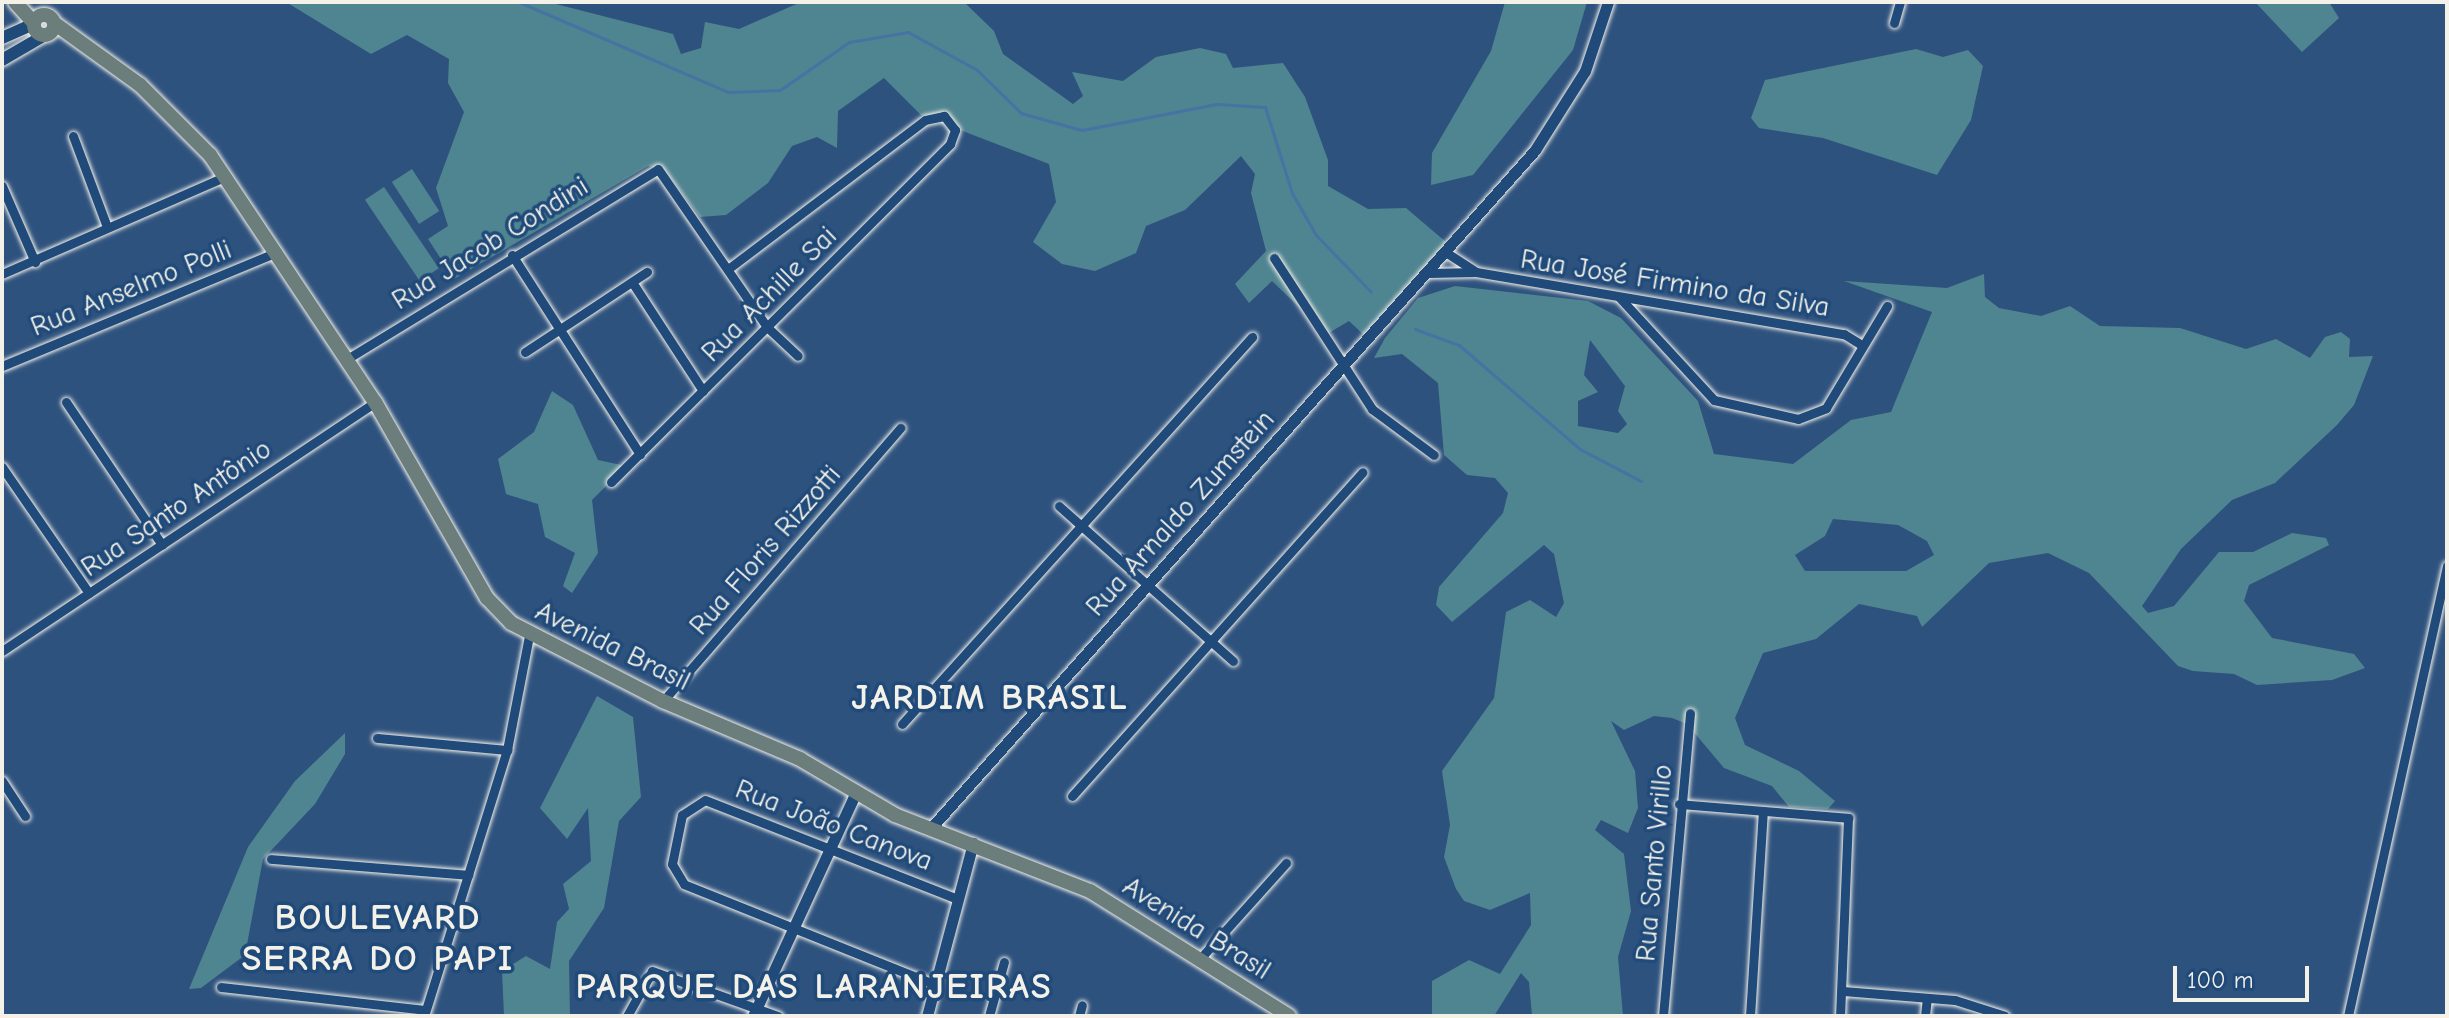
<!DOCTYPE html>
<meta charset="utf-8">
<style>
body{margin:0}
#map{position:relative;width:2449px;height:1018px;overflow:hidden;background:#2e527e;font-family:"Comic Neue",sans-serif}
div>[style]{position:absolute}
[style*='--x']{left:calc(var(--x)*1px);top:calc(var(--y)*1px);width:calc(var(--w)*1px);rotate:calc(var(--a)*1deg)}
.green>*{inset:0;background:#4f8491;transform-origin:0 0}
.stream>*{height:3px;margin:-1.5px;padding:0 1.5px;transform-origin:1.5px;border-radius:1.5px;background:#4773a2}
.roads{filter:drop-shadow(0 0 2px #f4f1e8) drop-shadow(0 0 2px #f4f1e8)}
.minor>*{height:9px;margin:-4.5px;padding:0 4.5px;transform-origin:4.5px;border-radius:4.5px;background:#1f4a7a}
.tertiary>*{height:11px;margin:-5.5px;padding:0 5.5px;transform-origin:5.5px;border-radius:5.5px;background:#1f4a7a}
.secondary>*{height:12px;margin:-6px;padding:0 6px;transform-origin:6px;border-radius:6px;background:#1f4a7a}
.primary>*{height:14px;margin:-7px;padding:0 7px;transform-origin:7px;border-radius:7px;background:#6c7e7c}
.primary>.ring{margin:-7px;padding:0;box-sizing:content-box;background:none;border:14px solid #6c7e7c;border-radius:50%}
span{translate:-50% -50%;white-space:nowrap;text-align:center;line-height:1.15;-webkit-text-stroke:7px #1f4a7a;paint-order:stroke}
.street-label{font-size:28px;color:#f4f1e8}
.district-label{font-size:36px;color:#f4f1e8;font-weight:700;letter-spacing:2px}
.frame{position:absolute;inset:0;border:4px solid #f4f1e8;pointer-events:none}
.scale{position:absolute;left:2173px;top:966px;width:136px;height:36px;box-sizing:border-box;border:4px solid #f4f1e8;border-top:0;padding-left:10px;font-size:24px;line-height:28px;white-space:nowrap;color:#f4f1e8;-webkit-text-stroke:6px #1f4a7a;paint-order:stroke}
</style>
<div id="map">
<div class="green">
<i style="clip-path:polygon(286px 2px,548px 2px,673px 34px,681px 54px,701px 48px,705px 22px,739px 29px,801px 2px,964px 2px,994px 31px,1003px 54px,1073px 104px,1083px 96px,1072px 72px,1123px 81px,1156px 57px,1200px 48px,1226px 54px,1233px 68px,1283px 63px,1305px 97px,1328px 160px,1328px 186px,1368px 209px,1406px 208px,1446px 242px,1364px 335px,1349px 321px,1327px 334px,1272px 281px,1249px 303px,1235px 284px,1266px 251px,1251px 193px,1255px 174px,1241px 156px,1185px 210px,1146px 226px,1136px 253px,1095px 271px,1062px 264px,1033px 242px,1056px 202px,1049px 164px,921px 115px,884px 78px,838px 111px,837px 148px,817px 137px,792px 146px,768px 183px,726px 215px,700px 217px,665px 170px,648px 166px,454px 279px,428px 239px,448px 226px,436px 188px,464px 112px,448px 83px,449px 59px,407px 35px,371px 54px)"></i>
<i style="clip-path:polygon(1505px 2px,1587px 2px,1573px 50px,1473px 175px,1431px 185px,1432px 153px,1491px 51px)"></i>
<i style="clip-path:polygon(2255px 2px,2329px 2px,2339px 18px,2302px 52px)"></i>
<i style="clip-path:polygon(1916px 49px,1943px 57px,1968px 50px,1983px 66px,1971px 120px,1937px 175px,1823px 138px,1759px 128px,1751px 118px,1765px 80px)"></i>
<i style="left:412px;top:169px;width:50px;height:24px;rotate:57deg"></i>
<i style="left:384px;top:187px;width:98px;height:23px;rotate:56deg"></i>
<i style="clip-path:polygon(evenodd,1984px 274px,1985px 297px,1999px 308px,2041px 316px,2070px 306px,2100px 326px,2180px 328px,2246px 349px,2276px 339px,2310px 358px,2325px 337px,2341px 332px,2350px 339px,2349px 357px,2373px 356px,2354px 405px,2337px 425px,2275px 483px,2232px 500px,2181px 549px,2142px 606px,2148px 613px,2174px 606px,2219px 552px,2253px 552px,2292px 533px,2326px 538px,2329px 545px,2249px 585px,2244px 601px,2272px 638px,2354px 654px,2365px 668px,2332px 680px,2257px 685px,2234px 674px,2193px 671px,2178px 666px,2089px 573px,2048px 553px,1989px 563px,1922px 627px,1917px 616px,1859px 604px,1816px 639px,1763px 653px,1735px 718px,1745px 745px,1799px 771px,1835px 801px,1828px 809px,1789px 807px,1772px 786px,1724px 768px,1687px 724px,1672px 718px,1654px 716px,1624px 730px,1611px 721px,1635px 771px,1638px 808px,1628px 833px,1601px 820px,1595px 830px,1624px 854px,1631px 911px,1618px 957px,1623px 1016px,1532px 1016px,1529px 982px,1521px 973px,1494px 1016px,1432px 1016px,1432px 981px,1469px 960px,1500px 974px,1531px 925px,1530px 893px,1490px 910px,1464px 901px,1456px 889px,1444px 857px,1450px 825px,1442px 771px,1494px 698px,1506px 612px,1530px 600px,1556px 617px,1564px 603px,1554px 554px,1544px 545px,1452px 622px,1436px 605px,1439px 587px,1503px 513px,1508px 493px,1495px 478px,1467px 475px,1444px 455px,1438px 383px,1402px 354px,1374px 358px,1385px 338px,1418px 298px,1455px 286px,1588px 301px,1621px 318px,1698px 401px,1714px 454px,1793px 464px,1851px 420px,1891px 412px,1932px 312px,1844px 281px,1947px 288px,1984px 274px,1590px 340px,1625px 386px,1618px 411px,1627px 424px,1618px 433px,1578px 426px,1578px 401px,1598px 392px,1584px 375px,1590px 340px,1984px 274px,1833px 519px,1898px 525px,1927px 541px,1934px 555px,1906px 571px,1805px 571px,1795px 555px,1825px 536px,1833px 519px)"></i>
<i style="clip-path:polygon(552px 391px,573px 405px,598px 460px,626px 466px,592px 500px,598px 553px,572px 593px,563px 586px,575px 553px,545px 537px,538px 504px,506px 494px,498px 459px,534px 432px)"></i>
<i style="clip-path:polygon(597px 696px,633px 717px,641px 797px,619px 821px,604px 908px,569px 961px,570px 1016px,504px 1016px,502px 971px,526px 956px,550px 969px,557px 922px,569px 909px,563px 884px,591px 861px,588px 808px,567px 839px,540px 808px)"></i>
<i style="clip-path:polygon(345px 733px,345px 754px,315px 804px,263px 859px,245px 955px,201px 988px,189px 989px,248px 847px,295px 781px)"></i>
</div>
<div class="stream">
<i style="--x:519;--y:2;--w:228;--a:23.3"></i>
<i style="--x:728;--y:92;--w:52;--a:-2.2"></i>
<i style="--x:780;--y:90;--w:84;--a:-34.8"></i>
<i style="--x:849;--y:42;--w:60;--a:-9.6"></i>
<i style="--x:908;--y:32;--w:79;--a:28.8"></i>
<i style="--x:977;--y:70;--w:62;--a:44.3"></i>
<i style="--x:1021;--y:113;--w:63;--a:15.6"></i>
<i style="--x:1082;--y:130;--w:137;--a:-10.9"></i>
<i style="--x:1217;--y:104;--w:48;--a:3.6"></i>
<i style="--x:1265;--y:107;--w:90;--a:72.6"></i>
<i style="--x:1292;--y:193;--w:48;--a:60.3"></i>
<i style="--x:1316;--y:235;--w:79;--a:46"></i>
<i style="--x:1415;--y:329;--w:47;--a:20"></i>
<i style="--x:1459;--y:345;--w:160;--a:40.7"></i>
<i style="--x:1580;--y:449;--w:69;--a:27.7"></i>
</div>
<div class="roads">
<div class="minor">
<i style="--x:1894;--y:23;--w:22;--a:-74"></i>
<i style="--x:73;--y:136;--w:97;--a:69.5"></i>
<i style="--x:2;--y:186;--w:83;--a:66.5"></i>
<i style="--x:1447;--y:253;--w:35;--a:33"></i>
<i style="--x:512;--y:255;--w:237;--a:57.3"></i>
<i style="--x:1274;--y:258;--w:180;--a:57"></i>
<i style="--x:1372;--y:409;--w:77;--a:36.6"></i>
<i style="--x:1429;--y:273;--w:47;--a:-1.2"></i>
<i style="--x:1476;--y:272;--w:373;--a:9.6"></i>
<i style="--x:1844;--y:334;--w:22;--a:32"></i>
<i style="--x:2;--y:274;--w:244;--a:-23.6"></i>
<i style="--x:632;--y:282;--w:130;--a:56.9"></i>
<i style="--x:1619;--y:297;--w:140;--a:47.3"></i>
<i style="--x:1714;--y:400;--w:86;--a:12.7"></i>
<i style="--x:1798;--y:419;--w:30;--a:-21"></i>
<i style="--x:1826;--y:408;--w:119;--a:-59.1"></i>
<i style="--x:525;--y:352;--w:146;--a:-33.3"></i>
<i style="--x:347;--y:359;--w:364;--a:-31.4"></i>
<i style="--x:658;--y:169;--w:192;--a:55.4"></i>
<i style="--x:767;--y:327;--w:42;--a:43.1"></i>
<i style="--x:2;--y:366;--w:298;--a:-22.5"></i>
<i style="--x:66;--y:402;--w:172;--a:56.1"></i>
<i style="--x:2;--y:467;--w:153;--a:55.4"></i>
<i style="--x:611;--y:482;--w:479;--a:-44.9"></i>
<i style="--x:950;--y:144;--w:15;--a:-70"></i>
<i style="--x:955;--y:130;--w:18;--a:-128"></i>
<i style="--x:944;--y:116;--w:19;--a:168"></i>
<i style="--x:925;--y:120;--w:247;--a:142.9"></i>
<i style="--x:1059;--y:506;--w:233;--a:41.7"></i>
<i style="--x:2;--y:651;--w:448;--a:-33.7"></i>
<i style="--x:663;--y:701;--w:362;--a:-49"></i>
<i style="--x:902;--y:724;--w:522;--a:-47.87"></i>
<i style="--x:377;--y:738;--w:131;--a:5.3"></i>
<i style="--x:2;--y:781;--w:42;--a:56.7"></i>
<i style="--x:1072;--y:796;--w:435;--a:-48.1"></i>
<i style="--x:1679;--y:804;--w:170;--a:4.7"></i>
<i style="--x:1848;--y:818;--w:198;--a:92.3"></i>
<i style="--x:271;--y:859;--w:198;--a:4.6"></i>
<i style="--x:1198;--y:961;--w:132;--a:-48.1"></i>
<i style="--x:936;--y:985;--w:271;--a:-158.2"></i>
<i style="--x:684;--y:884;--w:23;--a:-121"></i>
<i style="--x:672;--y:864;--w:50;--a:-78.5"></i>
<i style="--x:682;--y:815;--w:27;--a:-33"></i>
<i style="--x:705;--y:800;--w:272;--a:21.4"></i>
<i style="--x:221;--y:987;--w:205;--a:6.4"></i>
<i style="--x:1843;--y:991;--w:112;--a:4.6"></i>
<i style="--x:1955;--y:1000;--w:52;--a:17.7"></i>
<i style="--x:424;--y:1016;--w:279;--a:-72.7"></i>
<i style="--x:507;--y:750;--w:116;--a:-79.1"></i>
<i style="--x:627;--y:1016;--w:51;--a:-60.9"></i>
<i style="--x:652;--y:971;--w:134;--a:19.7"></i>
<i style="--x:989;--y:1016;--w:56;--a:-74.5"></i>
<i style="--x:1079;--y:1016;--w:11;--a:-75"></i>
<i style="--x:1663;--y:1016;--w:304;--a:-84.9"></i>
<i style="--x:1750;--y:1016;--w:205;--a:-86.4"></i>
<i style="--x:1925;--y:1016;--w:18;--a:-84"></i>
<i style="--x:2348;--y:1016;--w:461;--a:-77.6"></i>
</div>
<div class="tertiary">
<i style="--x:931;--y:828;--w:908;--a:-48.3"></i>
<i style="--x:1535;--y:150;--w:93;--a:-57.7"></i>
<i style="--x:1585;--y:71;--w:73;--a:-71.6"></i>
<i style="--x:753;--y:1016;--w:247;--a:-65.3"></i>
<i style="--x:927;--y:1016;--w:179;--a:-75.1"></i>
</div>
<div class="secondary">
<i style="--x:2;--y:38;--w:35;--a:-24"></i>
<i style="--x:2;--y:60;--w:50;--a:-30.2"></i>
</div>
<div class="primary">
<i style="--x:15;--y:2;--w:28;--a:48"></i>
<i class="ring" style="left:34px;top:15px;width:6px;height:6px"></i>
<i style="--x:54;--y:23;--w:106;--a:35.8"></i>
<i style="--x:140;--y:85;--w:99;--a:45"></i>
<i style="--x:210;--y:155;--w:297;--a:56.3"></i>
<i style="--x:375;--y:402;--w:226;--a:60.3"></i>
<i style="--x:487;--y:598;--w:35;--a:46"></i>
<i style="--x:511;--y:623;--w:171;--a:27.2"></i>
<i style="--x:663;--y:701;--w:149;--a:22.9"></i>
<i style="--x:800;--y:759;--w:110;--a:30.5"></i>
<i style="--x:895;--y:815;--w:209;--a:21.3"></i>
<i style="--x:1090;--y:891;--w:235;--a:32.1"></i>
</div>
</div>
<div class="street-label">
<span style="left:490px;top:243px;rotate:-32deg">Rua Jacob Condini</span>
<span style="left:1675px;top:283px;rotate:9deg">Rua José Firmino da Silva</span>
<span style="left:131px;top:288px;rotate:-22deg">Rua Anselmo Polli</span>
<span style="left:769px;top:294px;rotate:-45deg">Rua Achille Sai</span>
<span style="left:176px;top:508px;rotate:-34deg">Rua Santo Antônio</span>
<span style="left:1180px;top:513px;rotate:-48deg">Rua Arnaldo Zumstein</span>
<span style="left:765px;top:550px;rotate:-49deg">Rua Floris Rizzotti</span>
<span style="left:613px;top:646px;rotate:26deg">Avenida Brasil</span>
<span style="left:834px;top:825px;rotate:21deg">Rua João Canova</span>
<span style="left:1654px;top:863px;rotate:-85deg">Rua Santo Virillo</span>
<span style="left:1197px;top:928px;rotate:32deg">Avenida Brasil</span>
</div>
<div class="district-label">
<span style="left:990px;top:698px">JARDIM BRASIL</span>
<span style="left:378px;top:938px">BOULEVARD<br>SERRA DO PAPI</span>
<span style="left:814px;top:987px">PARQUE DAS LARANJEIRAS</span>
</div>
<div class="frame"></div>
<div class="scale">100 m</div>
</div>
